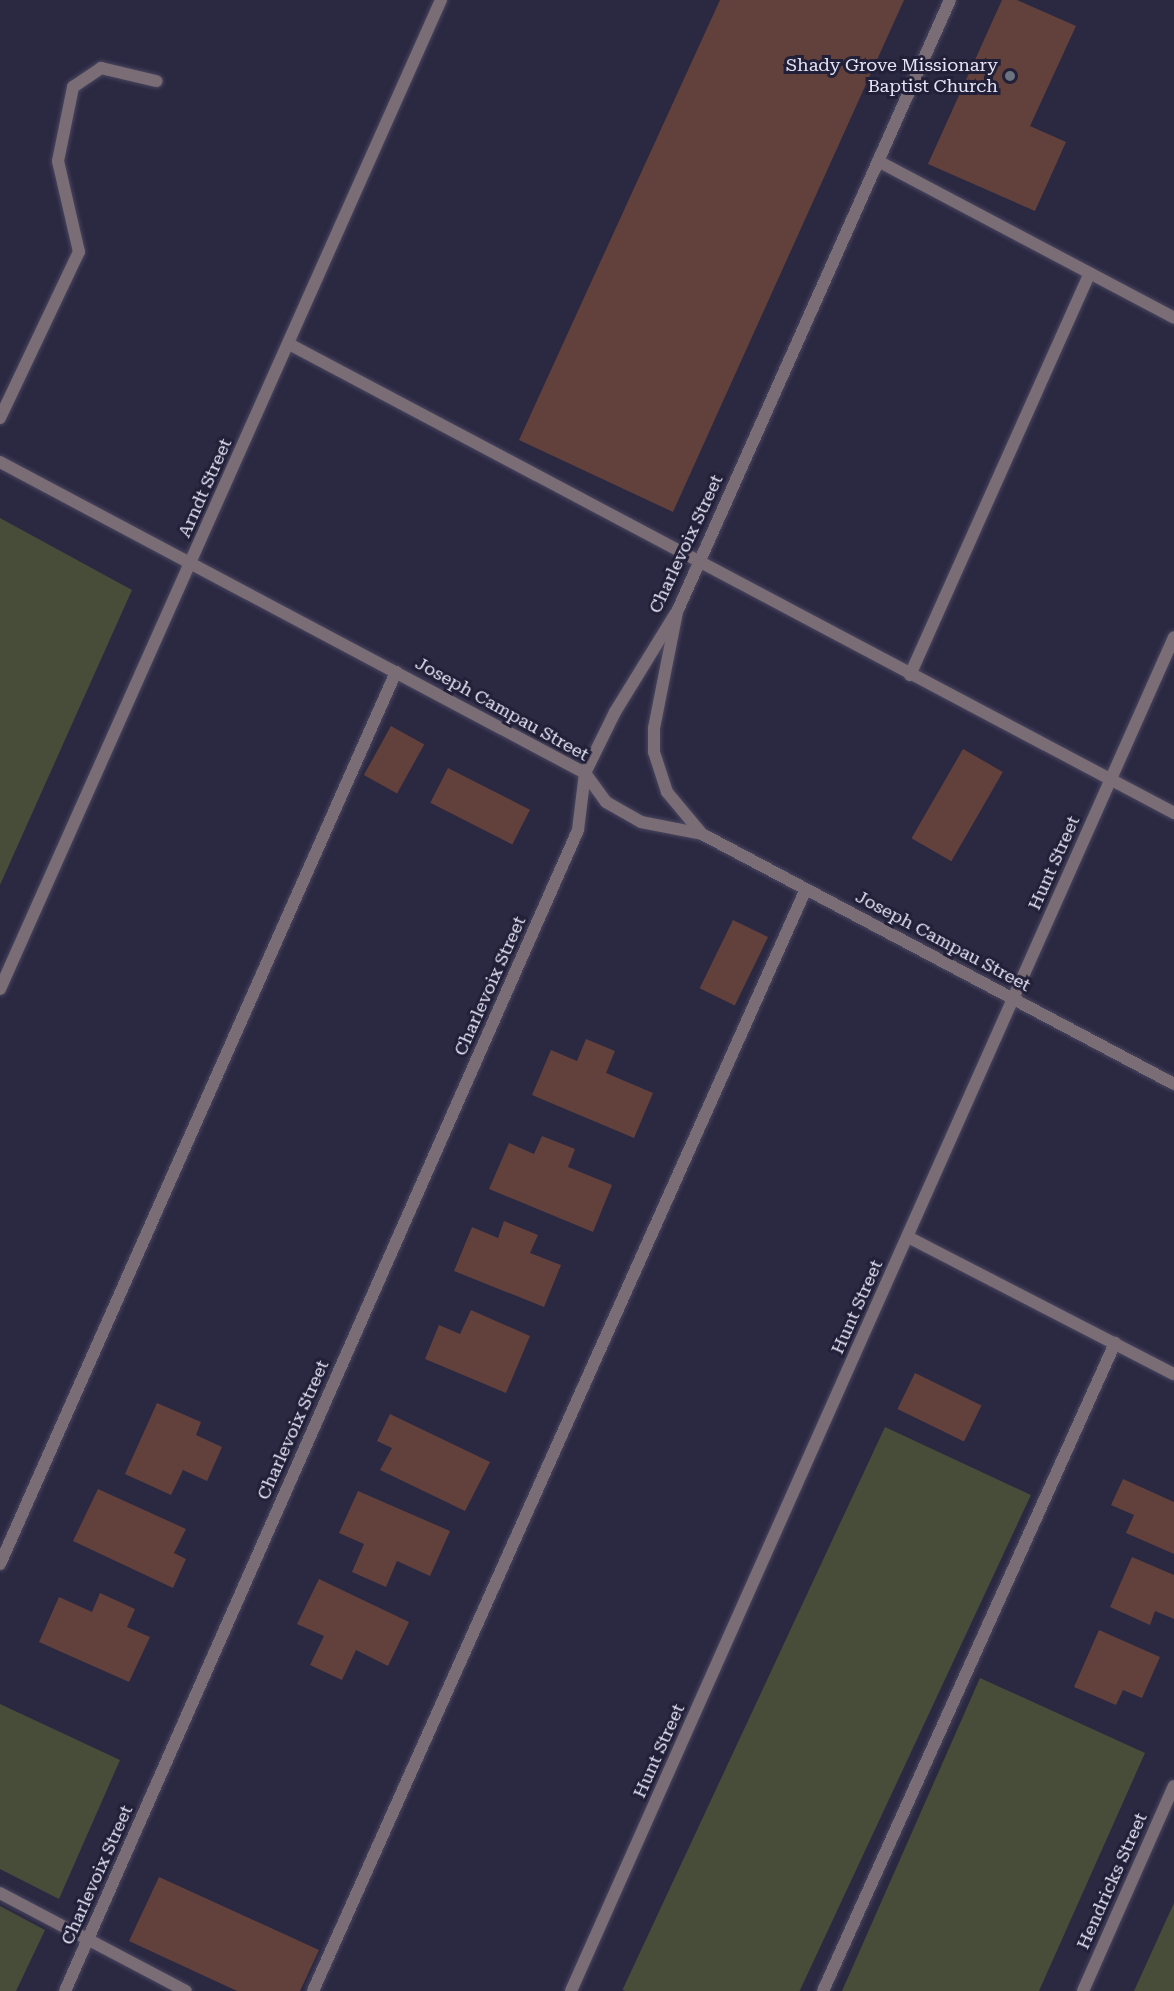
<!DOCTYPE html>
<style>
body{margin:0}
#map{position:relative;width:1174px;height:1991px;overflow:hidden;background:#2b2842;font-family:"Roboto Serif",serif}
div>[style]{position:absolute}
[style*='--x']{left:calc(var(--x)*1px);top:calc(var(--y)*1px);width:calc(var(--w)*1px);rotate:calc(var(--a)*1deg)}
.green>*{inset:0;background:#484d39;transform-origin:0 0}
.building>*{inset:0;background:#62413c;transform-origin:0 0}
.roads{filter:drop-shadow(0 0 2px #49465f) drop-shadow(0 0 2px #49465f)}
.service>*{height:12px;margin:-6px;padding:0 6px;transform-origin:6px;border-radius:6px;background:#7a6d75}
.minor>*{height:12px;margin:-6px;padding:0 6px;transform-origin:6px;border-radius:6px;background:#7a6d75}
.tertiary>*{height:12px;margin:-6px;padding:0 6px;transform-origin:6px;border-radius:6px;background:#7a6d75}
.dots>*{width:16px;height:16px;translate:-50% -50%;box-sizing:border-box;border:3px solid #221f38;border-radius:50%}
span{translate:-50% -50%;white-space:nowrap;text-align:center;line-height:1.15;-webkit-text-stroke:6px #221f38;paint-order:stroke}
.poi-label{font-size:18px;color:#e5e4f5}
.right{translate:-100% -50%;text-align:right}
.street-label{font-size:18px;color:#e5e4f5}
</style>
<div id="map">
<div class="green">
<i style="clip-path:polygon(0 518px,132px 590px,0 885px)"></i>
<i style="left:885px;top:1427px;width:161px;height:621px;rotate:25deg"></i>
<i style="clip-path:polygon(980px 1678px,1145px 1753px,1039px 1991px,842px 1991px)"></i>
<i style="clip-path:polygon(0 1704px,120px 1760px,59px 1899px,0 1869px)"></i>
<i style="clip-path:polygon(1174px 1903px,1174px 1991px,1134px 1991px)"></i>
<i style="clip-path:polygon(0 1906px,45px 1930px,16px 1991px,0 1991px)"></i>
</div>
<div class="building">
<i style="clip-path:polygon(720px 0,904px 0,673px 512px,519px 440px)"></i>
<i style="clip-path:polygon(1002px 0,1017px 0,1076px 26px,1030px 126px,1066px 142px,1035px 211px,928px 164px)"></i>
<i style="left:391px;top:726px;width:38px;height:56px;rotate:29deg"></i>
<i style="left:963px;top:749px;width:46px;height:103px;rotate:30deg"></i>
<i style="left:448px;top:768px;width:92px;height:39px;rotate:27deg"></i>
<i style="left:733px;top:920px;width:39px;height:76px;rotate:26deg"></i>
<i style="clip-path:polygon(586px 1039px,615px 1051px,606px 1073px,653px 1093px,634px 1138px,532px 1095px,551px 1050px,577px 1061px)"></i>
<i style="clip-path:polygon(542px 1136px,575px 1149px,568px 1167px,612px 1185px,593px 1232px,489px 1189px,509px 1143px,534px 1154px)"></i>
<i style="clip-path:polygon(504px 1221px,538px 1235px,530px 1253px,561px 1265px,544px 1307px,454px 1271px,472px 1227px,498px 1238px)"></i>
<i style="clip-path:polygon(471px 1310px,530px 1336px,506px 1393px,425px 1359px,439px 1325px,460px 1334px)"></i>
<i style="left:915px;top:1373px;width:74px;height:40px;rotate:26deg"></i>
<i style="clip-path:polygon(157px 1403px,201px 1422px,196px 1435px,222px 1447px,207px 1481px,183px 1470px,171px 1495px,125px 1474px)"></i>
<i style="clip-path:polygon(390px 1414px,490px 1462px,465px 1511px,380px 1470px,392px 1448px,377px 1441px)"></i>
<i style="clip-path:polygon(1123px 1479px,1174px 1502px,1174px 1554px,1126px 1533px,1134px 1515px,1111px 1505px)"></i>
<i style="clip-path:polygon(98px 1489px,186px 1529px,174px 1553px,186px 1559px,173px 1588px,73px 1541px)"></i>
<i style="clip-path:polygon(358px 1491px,450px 1531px,430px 1576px,397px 1561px,386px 1587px,352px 1572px,364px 1544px,339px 1533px)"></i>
<i style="clip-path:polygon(1132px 1557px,1174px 1575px,1174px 1619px,1155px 1611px,1150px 1625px,1110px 1607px)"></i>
<i style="clip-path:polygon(319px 1579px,409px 1622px,388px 1666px,356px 1650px,342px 1680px,310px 1665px,324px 1636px,297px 1624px)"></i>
<i style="clip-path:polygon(100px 1593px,135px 1609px,127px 1627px,150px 1637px,129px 1682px,39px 1642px,59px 1597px,92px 1612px)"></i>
<i style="clip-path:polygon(1099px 1630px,1160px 1657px,1142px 1698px,1123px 1690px,1116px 1705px,1074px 1687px)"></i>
<i style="clip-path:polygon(159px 1877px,319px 1950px,300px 1991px,237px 1991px,129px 1941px)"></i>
</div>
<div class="roads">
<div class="service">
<i style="--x:878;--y:161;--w:335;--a:27.9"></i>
<i style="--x:289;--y:344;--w:1002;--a:27.92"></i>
<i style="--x:0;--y:418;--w:184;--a:-64.6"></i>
<i style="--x:79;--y:252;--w:93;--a:-103"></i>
<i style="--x:58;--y:161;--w:76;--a:-78.5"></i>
<i style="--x:73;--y:87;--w:34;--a:-34"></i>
<i style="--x:101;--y:68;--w:57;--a:13.3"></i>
<i style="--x:910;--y:675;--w:440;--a:-65.9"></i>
<i style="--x:908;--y:1237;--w:299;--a:27.3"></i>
<i style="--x:0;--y:1564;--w:976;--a:-66.06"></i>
<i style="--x:0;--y:1893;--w:210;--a:27.8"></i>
<i style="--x:313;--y:1991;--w:1207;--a:-65.9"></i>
<i style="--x:823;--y:1991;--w:711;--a:-65.74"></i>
</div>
<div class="minor">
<i style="--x:0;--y:462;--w:663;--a:28"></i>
<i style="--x:585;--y:773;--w:36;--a:54"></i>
<i style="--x:606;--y:802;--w:40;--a:29.7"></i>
<i style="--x:641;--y:822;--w:62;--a:11.1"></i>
<i style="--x:0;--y:989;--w:1083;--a:-65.97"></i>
<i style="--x:65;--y:1991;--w:1269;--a:-66.16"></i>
<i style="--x:578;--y:830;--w:57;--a:-83"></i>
<i style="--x:585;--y:773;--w:68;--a:-63.8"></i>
<i style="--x:615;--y:712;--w:116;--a:-58.4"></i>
<i style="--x:571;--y:1991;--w:1482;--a:-65.99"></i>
<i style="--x:1083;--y:1991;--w:224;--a:-66.1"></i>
</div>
<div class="tertiary">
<i style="--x:950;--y:0;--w:670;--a:114.04"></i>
<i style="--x:677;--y:612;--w:118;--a:101.2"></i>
<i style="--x:654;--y:728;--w:24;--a:90"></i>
<i style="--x:654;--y:752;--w:42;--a:72"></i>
<i style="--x:667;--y:792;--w:55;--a:50.2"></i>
<i style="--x:702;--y:834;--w:534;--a:27.91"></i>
</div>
</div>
<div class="dots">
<i style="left:1010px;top:76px;background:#6b7280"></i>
</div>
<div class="poi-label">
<span class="right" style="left:998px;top:76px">Shady Grove Missionary<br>Baptist Church</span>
</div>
<div class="street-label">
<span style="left:205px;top:488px;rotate:-66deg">Arndt Street</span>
<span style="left:686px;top:544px;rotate:-65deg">Charlevoix Street</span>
<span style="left:502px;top:709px;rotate:29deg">Joseph Campau Street</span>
<span style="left:1054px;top:863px;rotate:-66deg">Hunt Street</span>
<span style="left:943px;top:941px;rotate:28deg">Joseph Campau Street</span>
<span style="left:490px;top:986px;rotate:-66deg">Charlevoix Street</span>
<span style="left:857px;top:1307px;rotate:-66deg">Hunt Street</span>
<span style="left:293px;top:1430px;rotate:-66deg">Charlevoix Street</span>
<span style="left:659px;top:1751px;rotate:-66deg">Hunt Street</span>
<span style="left:97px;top:1875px;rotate:-66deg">Charlevoix Street</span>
<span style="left:1112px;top:1881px;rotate:-66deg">Hendricks Street</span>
</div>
</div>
